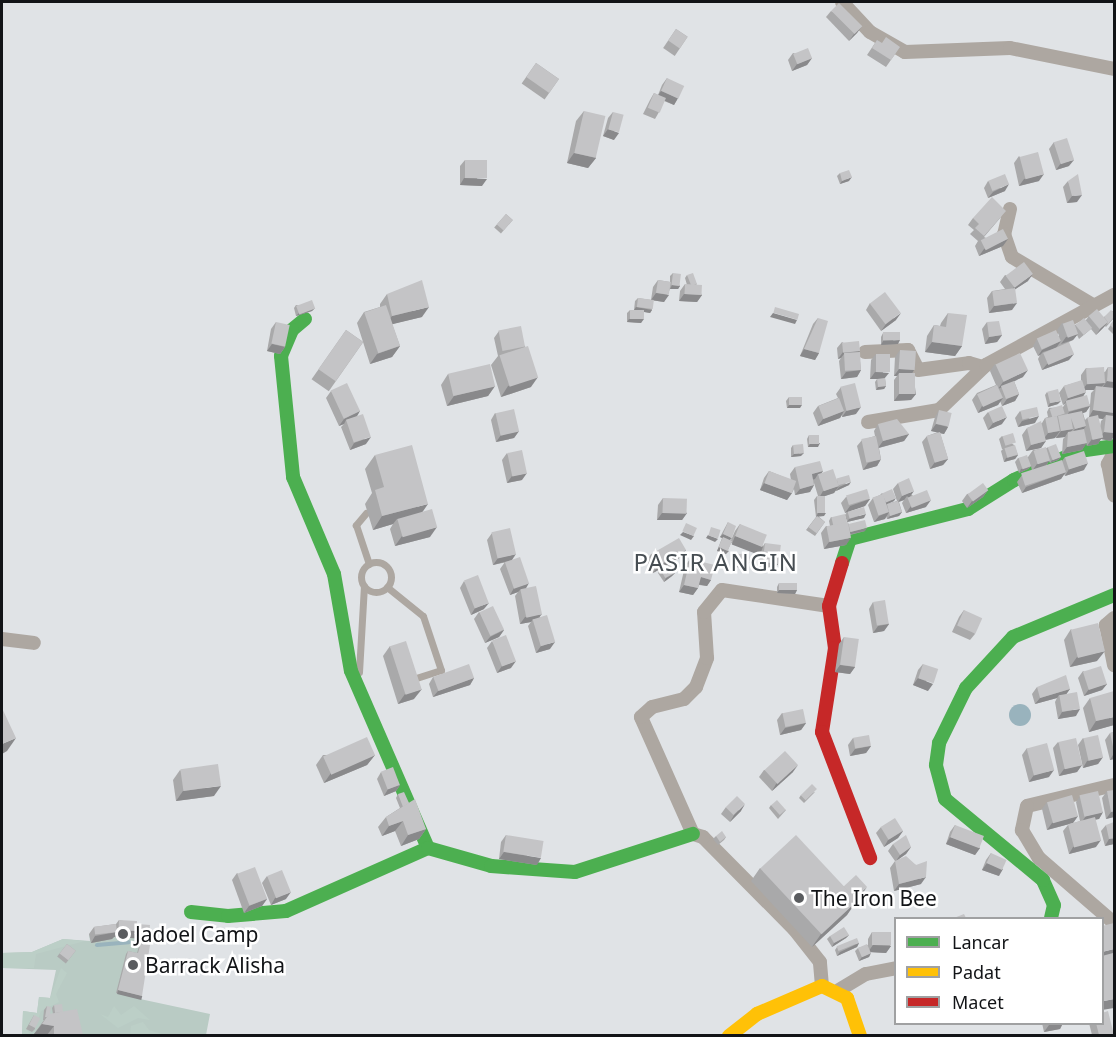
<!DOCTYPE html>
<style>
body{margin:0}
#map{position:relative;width:1116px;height:1037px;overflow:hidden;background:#e0e3e6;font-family:"Noto Sans",sans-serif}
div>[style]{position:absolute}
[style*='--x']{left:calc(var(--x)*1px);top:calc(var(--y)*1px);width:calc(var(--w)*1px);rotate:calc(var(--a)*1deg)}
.green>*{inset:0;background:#b9cbc4}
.forest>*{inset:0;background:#bccfc7}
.water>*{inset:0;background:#99b3bd}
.round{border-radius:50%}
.stream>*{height:4px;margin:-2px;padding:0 2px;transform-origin:2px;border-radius:2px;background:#99b3bd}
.lane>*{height:7px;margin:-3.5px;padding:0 3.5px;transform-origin:3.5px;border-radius:3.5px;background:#ada7a1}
.lane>.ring{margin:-3.5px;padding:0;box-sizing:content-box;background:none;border:7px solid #ada7a1;border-radius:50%}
.street>*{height:14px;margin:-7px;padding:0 7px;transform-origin:7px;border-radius:7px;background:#ada7a1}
.fast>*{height:14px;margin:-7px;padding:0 7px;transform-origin:7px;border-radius:7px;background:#4caf50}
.slow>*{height:14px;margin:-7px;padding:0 7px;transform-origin:7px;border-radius:7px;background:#ffc107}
.jam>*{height:14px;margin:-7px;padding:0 7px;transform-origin:7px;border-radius:7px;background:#c62828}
.wall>*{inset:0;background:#a9a9aa;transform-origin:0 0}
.shaded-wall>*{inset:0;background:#89898b;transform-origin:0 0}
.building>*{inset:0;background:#c4c4c6;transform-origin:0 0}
.dots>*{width:16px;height:16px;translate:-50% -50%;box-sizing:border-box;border:3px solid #fff;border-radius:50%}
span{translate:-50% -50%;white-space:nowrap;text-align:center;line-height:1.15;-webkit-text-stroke:5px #fff;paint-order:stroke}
.poi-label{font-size:21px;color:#121417}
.left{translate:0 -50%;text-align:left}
.quarter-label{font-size:24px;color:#464d52;letter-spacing:1.5px}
.frame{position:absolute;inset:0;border:3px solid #121417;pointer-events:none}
.legend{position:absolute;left:894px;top:917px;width:210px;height:108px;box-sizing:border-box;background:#fff;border:2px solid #a0a1a2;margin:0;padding:8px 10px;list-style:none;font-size:18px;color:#121417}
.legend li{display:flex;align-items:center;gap:12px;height:30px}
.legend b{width:30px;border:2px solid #a0a1a2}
</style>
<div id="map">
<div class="green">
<i style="clip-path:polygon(147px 928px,140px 999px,210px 1014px,206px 1035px,22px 1035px,23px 1011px,37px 1013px,39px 997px,50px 998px,56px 970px,2px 968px,2px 953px,32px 952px,63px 939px,90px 941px,89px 934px)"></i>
</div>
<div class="forest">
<i style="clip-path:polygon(63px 939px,85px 941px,36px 954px,34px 968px,2px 968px,2px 953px,32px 952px)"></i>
<i style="clip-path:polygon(61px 968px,67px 973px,56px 994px,59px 1002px,41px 1011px,37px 1022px,26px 1029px,31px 1035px,22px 1036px,23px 1011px,37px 1013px,39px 997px,50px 998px)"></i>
<i style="clip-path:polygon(114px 1006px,121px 1015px,134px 1006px,150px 1020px,138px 1018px,118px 1028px,100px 1014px,108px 1017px)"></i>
<i style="clip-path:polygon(143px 1022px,149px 1030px,165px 1035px,130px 1035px,131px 1026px)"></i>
</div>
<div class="water">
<i class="round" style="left:1009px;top:704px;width:22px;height:22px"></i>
</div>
<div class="stream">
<i style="--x:97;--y:945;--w:32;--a:-5"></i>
</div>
<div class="lane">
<i style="--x:366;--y:513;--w:16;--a:130"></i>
<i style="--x:356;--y:525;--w:41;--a:71.6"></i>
<i class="ring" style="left:361px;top:562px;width:23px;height:23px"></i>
<i style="--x:387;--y:587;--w:46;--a:38.9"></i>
<i style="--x:423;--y:616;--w:57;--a:71.6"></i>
<i style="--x:441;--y:670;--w:33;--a:162"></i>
<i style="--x:359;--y:672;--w:86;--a:-86.7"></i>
</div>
<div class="street">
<i style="--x:842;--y:2;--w:41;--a:47"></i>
<i style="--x:870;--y:32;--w:40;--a:29.7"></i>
<i style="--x:905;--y:52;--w:105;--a:-2.2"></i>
<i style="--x:1010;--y:48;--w:106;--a:11.4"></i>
<i style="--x:1010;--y:209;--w:26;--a:103"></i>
<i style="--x:1004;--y:234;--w:24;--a:71"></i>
<i style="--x:1012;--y:257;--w:92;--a:30.7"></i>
<i style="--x:865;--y:352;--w:43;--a:-2.7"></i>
<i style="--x:908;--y:350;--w:22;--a:63"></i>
<i style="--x:918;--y:370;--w:51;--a:-7.8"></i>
<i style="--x:969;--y:363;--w:15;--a:16"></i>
<i style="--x:868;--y:422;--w:72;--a:-9.6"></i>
<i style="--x:939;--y:410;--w:65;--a:-43.8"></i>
<i style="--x:986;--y:365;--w:146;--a:-28.7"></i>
<i style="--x:1114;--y:453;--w:13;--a:119"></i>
<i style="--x:1108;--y:464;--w:32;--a:79"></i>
<i style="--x:1114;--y:618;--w:11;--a:139"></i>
<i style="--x:1106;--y:625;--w:41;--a:78.7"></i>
<i style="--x:2;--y:639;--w:32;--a:7"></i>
<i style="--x:1114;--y:785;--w:89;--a:166.4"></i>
<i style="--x:1027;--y:806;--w:25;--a:102"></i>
<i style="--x:1022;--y:830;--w:33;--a:59"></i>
<i style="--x:1039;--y:858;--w:99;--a:40.9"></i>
<i style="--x:822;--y:986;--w:24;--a:-95"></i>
<i style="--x:820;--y:962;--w:42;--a:-128.2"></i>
<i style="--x:794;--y:929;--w:129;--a:-134.7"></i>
<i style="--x:703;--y:837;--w:10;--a:-163"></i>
<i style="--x:693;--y:834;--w:128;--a:-114"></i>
<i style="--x:641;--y:717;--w:15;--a:-42"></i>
<i style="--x:652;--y:707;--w:33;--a:-14"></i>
<i style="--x:684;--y:699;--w:17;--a:-45"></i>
<i style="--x:696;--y:687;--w:31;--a:-69"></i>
<i style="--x:707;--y:658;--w:46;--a:-93.7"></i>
<i style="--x:704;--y:612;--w:28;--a:-51"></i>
<i style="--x:722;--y:590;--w:108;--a:8.5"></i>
<i style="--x:839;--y:990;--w:31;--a:-31"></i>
<i style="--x:866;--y:974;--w:31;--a:-11"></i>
</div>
<div class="fast">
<i style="--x:305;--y:319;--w:17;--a:140"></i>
<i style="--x:292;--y:330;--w:28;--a:113"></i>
<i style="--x:281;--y:356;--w:122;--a:84.3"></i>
<i style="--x:293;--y:477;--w:105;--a:67.1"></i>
<i style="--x:334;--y:574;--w:98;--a:80.1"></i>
<i style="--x:351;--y:671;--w:193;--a:66.5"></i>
<i style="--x:842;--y:563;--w:25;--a:-72"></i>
<i style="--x:850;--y:539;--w:122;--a:-14.3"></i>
<i style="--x:968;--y:509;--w:54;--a:-32.2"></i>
<i style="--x:1014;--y:480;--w:71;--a:-24"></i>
<i style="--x:1079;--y:451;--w:35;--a:-8"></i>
<i style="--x:191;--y:912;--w:37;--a:6"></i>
<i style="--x:228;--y:916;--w:58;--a:-4.9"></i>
<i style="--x:286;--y:911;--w:155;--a:-23.9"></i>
<i style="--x:428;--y:848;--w:66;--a:15.9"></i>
<i style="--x:491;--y:866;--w:84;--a:4.1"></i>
<i style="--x:575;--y:872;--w:124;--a:-17.9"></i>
<i style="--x:1051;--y:918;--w:13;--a:-77"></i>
<i style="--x:1054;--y:905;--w:27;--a:-114"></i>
<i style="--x:1043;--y:880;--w:127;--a:-140.4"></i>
<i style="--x:945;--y:799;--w:35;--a:-105"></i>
<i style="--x:936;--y:765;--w:22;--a:-82"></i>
<i style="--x:939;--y:743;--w:61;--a:-63.9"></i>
<i style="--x:966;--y:688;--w:69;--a:-47.3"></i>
<i style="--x:1013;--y:637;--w:109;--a:-22.6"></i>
</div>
<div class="slow">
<i style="--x:729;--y:1036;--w:36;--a:-38"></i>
<i style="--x:757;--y:1014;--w:71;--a:-23.3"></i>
<i style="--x:822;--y:986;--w:28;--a:26"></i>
<i style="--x:847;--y:998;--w:40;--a:71.1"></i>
</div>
<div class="jam">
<i style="--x:842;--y:563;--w:45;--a:106.8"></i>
<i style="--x:829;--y:606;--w:42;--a:81.9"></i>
<i style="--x:835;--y:648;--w:85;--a:98.8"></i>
<i style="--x:822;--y:732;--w:135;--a:69.1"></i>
</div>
<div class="wall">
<i style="clip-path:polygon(831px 11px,862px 26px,857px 33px,849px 41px,826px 17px)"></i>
<i style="left:676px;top:29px;width:14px;height:23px;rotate:34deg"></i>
<i style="clip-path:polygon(877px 40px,882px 43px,900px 47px,886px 67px,867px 55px)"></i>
<i style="clip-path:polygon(793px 53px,812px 58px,807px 65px,792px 71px,788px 60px)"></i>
<i style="left:536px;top:63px;width:28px;height:25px;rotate:35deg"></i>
<i style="clip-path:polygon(667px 78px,678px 98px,674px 105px,664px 101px,659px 112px,655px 119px,643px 114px,650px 100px,654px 93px,658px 95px,662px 85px)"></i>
<i style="clip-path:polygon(584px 111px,596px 158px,588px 168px,567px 163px,576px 121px)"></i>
<i style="clip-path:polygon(613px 112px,614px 140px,603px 136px,608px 118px)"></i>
<i style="clip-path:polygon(1054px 142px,1069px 166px,1056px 170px,1049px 149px)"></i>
<i style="clip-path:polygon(1019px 156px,1039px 181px,1019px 186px,1014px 163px)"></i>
<i style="clip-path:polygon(465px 160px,482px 186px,460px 185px,460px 166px)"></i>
<i style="clip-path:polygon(840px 173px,849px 181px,840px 184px,837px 176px)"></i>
<i style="clip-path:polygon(988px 181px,1005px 191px,988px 198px,984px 188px)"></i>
<i style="clip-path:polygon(1068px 181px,1077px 202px,1067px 203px,1063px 187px)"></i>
<i style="left:506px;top:214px;width:9px;height:18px;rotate:41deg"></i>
<i style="clip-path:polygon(1001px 217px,984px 237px,1003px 246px,979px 256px,975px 246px,978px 241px,970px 234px,974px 230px,968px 225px,973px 218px)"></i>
<i style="clip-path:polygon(673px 273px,680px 286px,678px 289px,670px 289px,664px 302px,651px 300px,652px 310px,650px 313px,644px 312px,641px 323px,627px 322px,627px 313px,630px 310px,634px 310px,635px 301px,638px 298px,651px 300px,653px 287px,658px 280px,670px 282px,670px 276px)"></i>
<i style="clip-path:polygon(687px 275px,697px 284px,696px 285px,702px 295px,697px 302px,679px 301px,680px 291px,685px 284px,687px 285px,685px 278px)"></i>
<i style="clip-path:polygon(1005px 275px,1028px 281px,1015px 289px,1012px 310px,989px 313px,987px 298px,992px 291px,1005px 289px,1000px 282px)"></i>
<i style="clip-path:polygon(387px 294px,422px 317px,392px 324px,400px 346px,392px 357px,370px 364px,357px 323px,364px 312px,380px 307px,380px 304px)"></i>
<i style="clip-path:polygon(870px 303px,896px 320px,881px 331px,866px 310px)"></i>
<i style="clip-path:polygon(296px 305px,315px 308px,312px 311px,296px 316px,294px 308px)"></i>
<i style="clip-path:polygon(1114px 309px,1114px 318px,1106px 327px,1105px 326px,1096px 335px,1091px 329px,1079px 339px,1077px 335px,1073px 340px,1069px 342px,1069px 360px,1042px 370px,1038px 359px,1040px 355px,1038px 356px,1033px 346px,1037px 339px,1059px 336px,1057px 330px,1062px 323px,1075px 325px,1086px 320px,1089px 316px,1104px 317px,1113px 311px)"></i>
<i style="clip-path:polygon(948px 313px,962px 346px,955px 356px,925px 352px,927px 336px,934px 325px,940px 326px,941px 323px)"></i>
<i style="clip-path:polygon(818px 318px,819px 353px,815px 360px,800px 356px,813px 324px)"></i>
<i style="clip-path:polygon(1114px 320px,1114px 335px,1108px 329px)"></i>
<i style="clip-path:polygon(276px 322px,285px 347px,280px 354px,267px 351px,271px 329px)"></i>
<i style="clip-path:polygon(987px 322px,1002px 335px,997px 342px,985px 344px,982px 329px)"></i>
<i style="left:346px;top:330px;width:21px;height:60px;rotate:35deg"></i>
<i style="clip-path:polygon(499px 331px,525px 346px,531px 387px,501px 397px,491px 365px,498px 356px,494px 338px)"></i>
<i style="clip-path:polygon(883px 333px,898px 344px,881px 345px,881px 337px)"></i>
<i style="clip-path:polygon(842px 342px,859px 352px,861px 370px,857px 377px,841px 379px,839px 361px,841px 358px,838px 359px,837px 348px)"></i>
<i style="clip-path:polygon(900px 350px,913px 373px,916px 394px,911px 400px,894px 401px,894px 380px,897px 376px,894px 376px,895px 357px)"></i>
<i style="clip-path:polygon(876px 354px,885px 378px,886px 386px,884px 389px,876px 390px,875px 382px,877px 379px,870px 379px,871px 360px)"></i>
<i style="clip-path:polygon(995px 364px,1023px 377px,1014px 381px,1019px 394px,1015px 401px,1002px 406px,1000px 401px,998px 405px,978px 413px,972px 400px,977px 393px,996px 385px,990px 371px)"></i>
<i style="clip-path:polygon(evenodd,1108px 367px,1114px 368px,1114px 436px,1111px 441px,1101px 439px,1098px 444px,1087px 446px,1086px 443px,1082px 450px,1062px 454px,1063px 439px,1065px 437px,1056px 438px,1056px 436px,1055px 438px,1046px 440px,1041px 448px,1026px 451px,1022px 435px,1027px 428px,1042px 423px,1045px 418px,1048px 417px,1047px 412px,1049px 408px,1063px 407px,1065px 404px,1063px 405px,1059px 393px,1064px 386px,1081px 381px,1081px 375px,1086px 368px,1105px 372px,1108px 367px,1086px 390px,1094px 390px,1091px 393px,1090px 405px,1083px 397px,1086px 390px,1108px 367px,1090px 406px,1089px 417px,1087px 418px,1085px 420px,1083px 413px,1086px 412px,1090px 406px,1108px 367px,1098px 418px,1103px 419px,1101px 421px,1100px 427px,1098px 418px)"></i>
<i style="clip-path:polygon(448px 374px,495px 386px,488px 396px,447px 406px,441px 385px)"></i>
<i style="clip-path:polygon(841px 387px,856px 414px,842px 417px,842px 415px,840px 418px,818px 426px,813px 413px,818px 406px,838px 398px,836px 394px)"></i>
<i style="clip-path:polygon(331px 391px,360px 411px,356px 416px,366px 444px,350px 450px,341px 427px,344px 424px,339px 426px,326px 398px)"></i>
<i style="clip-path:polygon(1047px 392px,1058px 404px,1048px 407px,1045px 395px)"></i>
<i style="clip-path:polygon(789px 397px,800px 408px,787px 408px,786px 401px)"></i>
<i style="clip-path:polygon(939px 410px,948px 427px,944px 434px,940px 433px,948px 459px,943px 465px,930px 469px,922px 442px,927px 436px,938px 432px,931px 431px,935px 417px)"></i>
<i style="clip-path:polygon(1020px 411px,1035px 423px,1018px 427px,1015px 418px)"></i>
<i style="clip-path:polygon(988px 412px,1002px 424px,988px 430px,983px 418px)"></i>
<i style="clip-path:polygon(495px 413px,519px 431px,514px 438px,496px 442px,491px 420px)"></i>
<i style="clip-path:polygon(878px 424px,909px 434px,904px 441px,879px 448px,881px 459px,877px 466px,863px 470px,857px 446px,862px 440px,875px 436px,874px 431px)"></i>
<i style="clip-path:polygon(809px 435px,818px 447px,808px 447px,807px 439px)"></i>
<i style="clip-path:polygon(1002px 436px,1014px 445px,1018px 455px,1015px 459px,1004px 462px,1001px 451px,1003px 449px,1002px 449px,999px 439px)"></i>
<i style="clip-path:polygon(793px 445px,801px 456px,791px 457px,791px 448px)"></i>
<i style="clip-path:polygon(1048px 447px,1061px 457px,1058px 460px,1050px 463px,1049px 461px,1046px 466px,1062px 461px,1065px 457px,1084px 470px,1065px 476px,1064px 474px,1061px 479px,1022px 493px,1017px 482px,1022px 475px,1040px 468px,1032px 471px,1031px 466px,1028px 469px,1019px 473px,1015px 462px,1018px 458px,1028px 457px,1033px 450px,1047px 448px)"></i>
<i style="clip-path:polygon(507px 453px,522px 480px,507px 483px,502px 460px)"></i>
<i style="clip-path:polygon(375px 455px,422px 512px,430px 537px,395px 546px,390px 529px,393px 524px,373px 530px,365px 504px,372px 493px,365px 469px)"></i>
<i style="clip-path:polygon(795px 467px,823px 471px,821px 473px,849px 485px,836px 491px,836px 490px,834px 493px,825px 496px,824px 516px,818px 516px,825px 522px,815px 536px,806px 530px,816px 517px,814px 500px,817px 496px,818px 496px,814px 483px,814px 485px,810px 492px,795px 495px,794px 489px,792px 493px,787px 500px,760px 490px,764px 478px,769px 471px,791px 480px,790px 474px)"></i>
<i style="clip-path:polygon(898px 483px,926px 507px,906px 513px,902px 503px,904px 500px,899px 502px,902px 512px,899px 516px,887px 519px,886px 516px,885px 519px,874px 522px,868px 505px,873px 498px,880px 495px,882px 493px,894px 501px,887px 504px,897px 501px,893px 489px)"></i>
<i style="clip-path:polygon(988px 490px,983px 497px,967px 508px,962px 501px,967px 494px)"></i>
<i style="clip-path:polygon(846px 497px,870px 499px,865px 506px,850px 511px,864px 518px,847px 522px,845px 515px,847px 512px,845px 513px,841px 503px)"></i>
<i style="clip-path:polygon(663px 498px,687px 513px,682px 520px,657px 520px,658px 505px)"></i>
<i style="clip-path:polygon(831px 517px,847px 523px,865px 531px,850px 535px,846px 545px,824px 549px,821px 533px,826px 526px,830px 526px,829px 521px)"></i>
<i style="clip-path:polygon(728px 522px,730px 540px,731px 540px,735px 531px,740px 524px,763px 546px,765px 543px,778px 564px,773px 571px,757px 569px,760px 550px,758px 554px,731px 543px,726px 554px,717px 551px,722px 538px,720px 537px)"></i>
<i style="clip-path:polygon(492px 533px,512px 560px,540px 617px,550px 649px,536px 653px,528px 626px,531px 622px,520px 624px,515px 596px,518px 592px,510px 595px,500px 569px,505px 562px,507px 562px,493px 565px,487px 540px)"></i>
<i style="clip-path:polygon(686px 550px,681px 557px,653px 573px,647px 561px,651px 554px)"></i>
<i style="clip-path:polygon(733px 554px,750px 562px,747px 566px,732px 568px,731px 558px)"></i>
<i style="clip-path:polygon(690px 559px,711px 580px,707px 586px,699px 585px,698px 588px,693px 595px,679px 592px,685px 566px)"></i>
<i style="clip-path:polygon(661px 570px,675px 573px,672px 576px,664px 582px,658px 573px)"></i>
<i style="clip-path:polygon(464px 581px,484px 609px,471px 615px,460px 588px)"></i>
<i style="clip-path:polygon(779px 583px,797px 590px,795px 594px,777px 593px,777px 587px)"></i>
<i style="clip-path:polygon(873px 602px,889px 624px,884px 631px,873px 633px,869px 609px)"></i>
<i style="clip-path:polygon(964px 610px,975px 634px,970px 640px,952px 632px,959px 617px)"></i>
<i style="clip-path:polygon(479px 612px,504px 630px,499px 637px,485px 643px,474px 619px)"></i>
<i style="clip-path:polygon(1071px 629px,1097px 661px,1070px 667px,1064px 640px)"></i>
<i style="clip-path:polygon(844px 637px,855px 667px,850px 674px,835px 672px,839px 644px)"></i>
<i style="clip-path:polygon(492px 641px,511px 668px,497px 673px,487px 648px)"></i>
<i style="clip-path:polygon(390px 646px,414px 699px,398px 704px,383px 656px)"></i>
<i style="clip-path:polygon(923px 664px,928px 691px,913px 685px,918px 670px)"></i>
<i style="clip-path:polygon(1083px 671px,1107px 684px,1102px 690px,1084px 696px,1078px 678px)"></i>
<i style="clip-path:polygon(433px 677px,474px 678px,470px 685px,433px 697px,429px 684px)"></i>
<i style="clip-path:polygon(1037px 687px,1070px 689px,1066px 694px,1076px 716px,1058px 719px,1055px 702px,1057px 698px,1035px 704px,1032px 694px)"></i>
<i style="clip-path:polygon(1090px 698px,1114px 725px,1089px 732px,1083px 708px)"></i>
<i style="clip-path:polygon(782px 713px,806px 723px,801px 730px,780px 735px,777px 720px)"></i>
<i style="clip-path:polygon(1114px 732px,1114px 759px,1110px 760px,1105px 740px,1110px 733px)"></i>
<i style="clip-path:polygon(853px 738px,871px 746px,866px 753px,850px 756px,848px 745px)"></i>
<i style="clip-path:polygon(1083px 738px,1103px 757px,1098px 764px,1083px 768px,1078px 745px)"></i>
<i style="clip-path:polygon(1058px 742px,1082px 765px,1077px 772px,1059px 776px,1053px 748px)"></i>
<i style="clip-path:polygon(1027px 748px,1049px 777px,1029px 782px,1022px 755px)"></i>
<i style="clip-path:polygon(323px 755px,375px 755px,367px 765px,324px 783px,316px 765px)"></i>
<i style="clip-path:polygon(180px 770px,214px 796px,176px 801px,173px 780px)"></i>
<i style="clip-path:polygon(764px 770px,793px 772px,772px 791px,759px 777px)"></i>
<i style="clip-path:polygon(381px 772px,400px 785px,396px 791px,384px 796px,377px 779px)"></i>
<i style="clip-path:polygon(1107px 791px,1114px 817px,1106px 819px,1102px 798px)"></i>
<i style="clip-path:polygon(815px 792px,804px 803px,799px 798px,801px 795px)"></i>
<i style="clip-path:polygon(398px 794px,409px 803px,426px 829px,419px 839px,401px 846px,395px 831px,382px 836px,378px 827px,386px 817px,400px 808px,396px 798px)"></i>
<i style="clip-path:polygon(1080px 796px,1103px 812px,1099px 819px,1095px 819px,1096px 847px,1069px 854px,1063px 831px,1068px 825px,1080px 821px,1076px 802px)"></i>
<i style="clip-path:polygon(1047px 802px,1078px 816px,1073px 823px,1047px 830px,1042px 809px)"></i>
<i style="clip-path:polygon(771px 805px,786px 810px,778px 819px,769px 808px)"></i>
<i style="clip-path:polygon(726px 807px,741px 811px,730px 822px,721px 814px)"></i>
<i style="clip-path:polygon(955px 825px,980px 848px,975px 855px,946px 844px,950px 832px)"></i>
<i style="clip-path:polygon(1106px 825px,1114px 844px,1105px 846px,1101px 831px)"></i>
<i style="clip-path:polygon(881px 827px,903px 831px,898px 838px,884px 847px,876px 833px)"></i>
<i style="clip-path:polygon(506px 835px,537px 865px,499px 859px,501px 842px)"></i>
<i style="clip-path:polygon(716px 836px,726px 837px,724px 840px,718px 845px,713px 839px)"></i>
<i style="clip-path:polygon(893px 844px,911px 847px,906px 854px,899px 859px,916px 865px,921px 884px,894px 891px,890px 868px,895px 861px,888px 851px)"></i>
<i style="clip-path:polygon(991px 853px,999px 876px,982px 870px,986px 860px)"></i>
<i style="clip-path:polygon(760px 868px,843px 886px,862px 894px,855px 900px,847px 915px,812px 947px,751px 881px)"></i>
<i style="clip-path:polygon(237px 873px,267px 899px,262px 906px,244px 913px,232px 880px)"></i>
<i style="clip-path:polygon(267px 876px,286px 899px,271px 905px,262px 883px)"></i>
<i style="clip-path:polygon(119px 920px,137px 924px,147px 939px,114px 937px,112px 939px,91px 943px,89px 934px,94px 927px,116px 924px)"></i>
<i style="clip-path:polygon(872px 932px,891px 946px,886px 953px,871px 952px,869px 957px,859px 961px,855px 951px,858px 948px,868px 945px,868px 939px)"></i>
<i style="clip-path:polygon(849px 935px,846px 938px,832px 947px,827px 939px,830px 936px)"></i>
<i style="clip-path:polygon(141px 943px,142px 996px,140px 999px,116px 993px,126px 954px,128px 951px,137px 953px,139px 946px)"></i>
<i style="clip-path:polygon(859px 943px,857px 947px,837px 956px,835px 950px,837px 947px)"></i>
<i style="left:67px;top:944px;width:11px;height:16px;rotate:38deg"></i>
<i style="clip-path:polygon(54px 1005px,63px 1012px,83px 1035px,42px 1035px,34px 1034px,44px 1020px,43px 1020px,44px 1010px,47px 1006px,50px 1014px,53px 1014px,52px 1008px)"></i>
<i style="clip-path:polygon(34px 1015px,35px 1029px,32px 1032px,26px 1029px)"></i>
<i style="clip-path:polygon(1042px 1023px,1063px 1023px,1060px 1029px,1044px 1032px)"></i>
<i style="clip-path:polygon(1089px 1023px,1102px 1023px,1114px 1035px,1092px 1035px)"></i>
</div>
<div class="shaded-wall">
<i style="clip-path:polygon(862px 26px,857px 33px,849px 41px,854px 34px)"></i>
<i style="clip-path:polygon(812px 58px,807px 65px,792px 71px,797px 64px)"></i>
<i style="clip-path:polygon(661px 91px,678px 98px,674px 105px,657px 97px)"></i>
<i style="clip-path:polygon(608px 129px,619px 133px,614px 140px,603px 136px)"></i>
<i style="clip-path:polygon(574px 153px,596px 158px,588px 168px,567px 163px)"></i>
<i style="clip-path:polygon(1074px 160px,1069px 166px,1056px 170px,1061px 163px)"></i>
<i style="clip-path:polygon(1044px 174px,1039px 181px,1019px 186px,1024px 179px)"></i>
<i style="clip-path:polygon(852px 177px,849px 181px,840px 184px,842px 181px)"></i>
<i style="clip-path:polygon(464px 178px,487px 179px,482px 186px,460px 185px)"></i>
<i style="clip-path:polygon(1009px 184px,1005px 191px,988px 198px,993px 192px)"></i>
<i style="clip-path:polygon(1082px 195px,1077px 202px,1067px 203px,1072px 196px)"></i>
<i style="clip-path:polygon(1008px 239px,1003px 246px,979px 256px,984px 249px)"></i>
<i style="clip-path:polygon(1033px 274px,1028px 281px,1008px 294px,1013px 288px)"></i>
<i style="clip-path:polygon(672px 285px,680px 286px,678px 289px,670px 289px)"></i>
<i style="clip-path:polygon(656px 293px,669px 295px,664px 302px,651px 300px)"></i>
<i style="clip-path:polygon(684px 294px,702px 295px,697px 302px,679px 301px)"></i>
<i style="clip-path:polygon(1017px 303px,1012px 310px,989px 313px,994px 306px)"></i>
<i style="clip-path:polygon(429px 307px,422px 317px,385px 326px,392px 316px)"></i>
<i style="clip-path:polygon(636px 307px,652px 310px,650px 313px,634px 310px)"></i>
<i style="clip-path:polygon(315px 308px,312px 311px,296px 316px,299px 313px)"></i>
<i style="clip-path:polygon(773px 313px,797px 320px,795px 324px,770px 317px)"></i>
<i style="clip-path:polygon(901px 313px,896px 320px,881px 331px,886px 324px)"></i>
<i style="clip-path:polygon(629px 319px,644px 319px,641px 323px,627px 322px)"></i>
<i style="clip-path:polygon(1108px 322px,1103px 328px,1096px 335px,1101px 328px)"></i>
<i style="clip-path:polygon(1078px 334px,1073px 340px,1061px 344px,1066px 337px)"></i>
<i style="clip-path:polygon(1002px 335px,997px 342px,985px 344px,989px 337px)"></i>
<i style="clip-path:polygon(900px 340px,898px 344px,881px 345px,883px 341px)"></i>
<i style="clip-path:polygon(1061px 341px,1056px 348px,1043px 352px,1040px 355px,1038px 356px,1042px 350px)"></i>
<i style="clip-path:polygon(932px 342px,962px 346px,955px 356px,925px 352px)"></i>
<i style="clip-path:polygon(272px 344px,285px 347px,280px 354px,267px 351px)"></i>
<i style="clip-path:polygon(400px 346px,392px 357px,370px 364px,377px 354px)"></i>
<i style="clip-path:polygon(804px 349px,819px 353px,815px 360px,800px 356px)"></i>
<i style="clip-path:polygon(860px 351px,855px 357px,844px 354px,841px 358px,838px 359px,843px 352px)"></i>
<i style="clip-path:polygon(1074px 354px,1069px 360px,1042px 370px,1047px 364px)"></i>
<i style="clip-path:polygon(899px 369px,914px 370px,910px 377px,899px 373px,897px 376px,894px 376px)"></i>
<i style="clip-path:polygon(861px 370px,857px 377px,841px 379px,846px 372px)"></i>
<i style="clip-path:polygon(1028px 370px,1023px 377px,998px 389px,1003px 382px)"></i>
<i style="clip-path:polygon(875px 372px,889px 373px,884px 379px,870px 379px)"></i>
<i style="clip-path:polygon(538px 377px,531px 387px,501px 397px,508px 386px)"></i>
<i style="clip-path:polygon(1107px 381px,1114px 382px,1114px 389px,1102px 388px)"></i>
<i style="clip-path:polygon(1105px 383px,1100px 389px,1096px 386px,1094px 390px,1082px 390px,1087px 384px)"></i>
<i style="clip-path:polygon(495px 386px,488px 396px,447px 406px,454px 396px)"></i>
<i style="clip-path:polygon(886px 386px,884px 389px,876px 390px,878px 387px)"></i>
<i style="clip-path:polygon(1086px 392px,1081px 399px,1066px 402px,1063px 405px,1068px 398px)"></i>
<i style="clip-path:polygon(899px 394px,916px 394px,911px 400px,894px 401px)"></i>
<i style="clip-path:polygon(1019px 394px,1015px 401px,1002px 406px,1007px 399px)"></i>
<i style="clip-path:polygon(1003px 398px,998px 405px,978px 413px,982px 406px)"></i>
<i style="clip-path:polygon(1061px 401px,1058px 404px,1048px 407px,1050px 403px)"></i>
<i style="clip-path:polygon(789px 405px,802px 405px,800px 408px,787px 408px)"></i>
<i style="clip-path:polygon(1090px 406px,1086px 412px,1065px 419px,1069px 412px)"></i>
<i style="clip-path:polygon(861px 407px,856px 414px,842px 417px,847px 410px)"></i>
<i style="clip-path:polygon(1093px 410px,1114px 413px,1114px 419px,1106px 415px,1103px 419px,1089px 417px)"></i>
<i style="clip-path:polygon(360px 411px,356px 418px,346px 420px,344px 424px,339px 426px,344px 419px)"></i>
<i style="clip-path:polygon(844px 411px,840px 418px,818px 426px,823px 419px)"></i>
<i style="clip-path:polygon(1039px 416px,1035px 423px,1018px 427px,1022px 421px)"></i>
<i style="clip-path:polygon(1007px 417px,1002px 424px,988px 430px,993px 423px)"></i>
<i style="clip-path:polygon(936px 424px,948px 427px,944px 434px,931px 431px)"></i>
<i style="clip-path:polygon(1086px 426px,1081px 433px,1070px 435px,1075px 429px)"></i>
<i style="clip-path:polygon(1073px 429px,1068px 436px,1068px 432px,1065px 437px,1056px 438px,1061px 431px)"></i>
<i style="clip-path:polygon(519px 431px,514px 438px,496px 442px,501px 435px)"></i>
<i style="clip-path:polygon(1060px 431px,1055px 438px,1043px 440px,1048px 433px)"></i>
<i style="clip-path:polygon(1104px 432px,1114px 433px,1114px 436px,1111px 441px,1101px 439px,1098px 444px,1087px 446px,1092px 439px,1100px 437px)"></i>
<i style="clip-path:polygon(909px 434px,904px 441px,878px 448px,883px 441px)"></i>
<i style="clip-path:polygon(371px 437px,366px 444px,350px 450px,354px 443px)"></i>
<i style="clip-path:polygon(1046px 441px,1041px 448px,1026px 451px,1031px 445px)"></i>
<i style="clip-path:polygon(820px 443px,818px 447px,808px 447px,810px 444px)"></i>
<i style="clip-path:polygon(1087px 443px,1082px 450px,1062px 454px,1067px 447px)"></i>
<i style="clip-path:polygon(804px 453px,801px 456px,791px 457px,794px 454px)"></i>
<i style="clip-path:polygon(1018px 455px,1015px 459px,1004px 462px,1006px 458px)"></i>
<i style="clip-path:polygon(1061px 457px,1058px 460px,1050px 463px,1052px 460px)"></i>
<i style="clip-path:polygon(881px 459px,877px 466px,863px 470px,868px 463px)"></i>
<i style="clip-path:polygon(948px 459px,943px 465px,930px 469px,935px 462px)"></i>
<i style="clip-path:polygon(1050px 460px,1045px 467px,1032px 471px,1037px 464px)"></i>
<i style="clip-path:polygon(1088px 463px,1084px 470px,1065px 476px,1069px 469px)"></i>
<i style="clip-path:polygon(1031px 466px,1028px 469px,1019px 473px,1021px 469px)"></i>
<i style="clip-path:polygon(823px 471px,819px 477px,818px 474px,815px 479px,807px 481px,812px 474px)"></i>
<i style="clip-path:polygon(1066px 472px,1061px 479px,1022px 493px,1026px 487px)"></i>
<i style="clip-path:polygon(527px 473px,522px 480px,507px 483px,512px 476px)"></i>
<i style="clip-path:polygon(851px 482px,849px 485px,836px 491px,839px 487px)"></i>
<i style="clip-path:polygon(764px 483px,792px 493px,787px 500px,760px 490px)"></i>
<i style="clip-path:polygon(814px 485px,810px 492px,795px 495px,800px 489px)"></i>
<i style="clip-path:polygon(839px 486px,834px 493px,819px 498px,823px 491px)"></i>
<i style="clip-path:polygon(988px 490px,983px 497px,967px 508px,972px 501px)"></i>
<i style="clip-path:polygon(914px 491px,909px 498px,907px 496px,904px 500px,898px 502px,902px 496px)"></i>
<i style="clip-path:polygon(896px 498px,894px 501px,883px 506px,886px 502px)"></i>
<i style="clip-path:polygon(870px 499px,865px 506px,845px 513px,850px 506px)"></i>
<i style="clip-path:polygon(931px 500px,926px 507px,906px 513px,911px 506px)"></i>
<i style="clip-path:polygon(428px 504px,419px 517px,397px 519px,393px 524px,373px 530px,382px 516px)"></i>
<i style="clip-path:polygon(889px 512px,885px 519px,874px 522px,879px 516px)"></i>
<i style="clip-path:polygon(902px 512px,899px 516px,887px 519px,890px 516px)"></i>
<i style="clip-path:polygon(662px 513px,687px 513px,682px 520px,657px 520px)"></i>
<i style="clip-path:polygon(818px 513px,826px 513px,824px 516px,816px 517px)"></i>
<i style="clip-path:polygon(866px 514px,864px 518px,847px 522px,849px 519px)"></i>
<i style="clip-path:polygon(437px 527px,430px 537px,395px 546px,402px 536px)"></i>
<i style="clip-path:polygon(867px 528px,865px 531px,847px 535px,850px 532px)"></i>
<i style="clip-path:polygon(683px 532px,694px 536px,691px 540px,680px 535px)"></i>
<i style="clip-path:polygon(723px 534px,732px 538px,729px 541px,720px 537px)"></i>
<i style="clip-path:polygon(708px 535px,718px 539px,715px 542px,706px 538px)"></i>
<i style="left:735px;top:536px;width:30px;height:9px;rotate:21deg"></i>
<i style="clip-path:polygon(851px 538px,846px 545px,824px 549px,829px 542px)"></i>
<i style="clip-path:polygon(719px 547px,729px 551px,726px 554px,717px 551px)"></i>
<i style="clip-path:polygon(686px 550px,681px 557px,653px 573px,658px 566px)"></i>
<i style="clip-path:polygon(516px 554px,512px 560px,493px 565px,498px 558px)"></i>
<i style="clip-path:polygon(750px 562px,747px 566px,732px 568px,734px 564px)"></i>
<i style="clip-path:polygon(762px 562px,778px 564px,773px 571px,757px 569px)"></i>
<i style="clip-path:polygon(675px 573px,672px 576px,664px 582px,666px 578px)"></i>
<i style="clip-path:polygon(701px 577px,711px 580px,707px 586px,696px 584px)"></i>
<i style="clip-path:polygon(529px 583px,525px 590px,520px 590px,518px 592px,510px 595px,514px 588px)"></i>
<i style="clip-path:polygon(684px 585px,698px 588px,693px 595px,679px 592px)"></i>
<i style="clip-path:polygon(779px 590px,797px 590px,795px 594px,777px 593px)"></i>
<i style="clip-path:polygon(489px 603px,484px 609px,471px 615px,475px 608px)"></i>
<i style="clip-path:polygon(542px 614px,537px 620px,533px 619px,531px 622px,520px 624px,525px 617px)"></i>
<i style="clip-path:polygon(889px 624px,884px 631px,873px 633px,878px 626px)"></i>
<i style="clip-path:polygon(504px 630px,499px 637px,485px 643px,490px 637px)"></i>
<i style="clip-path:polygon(555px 642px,550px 649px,536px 653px,541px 646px)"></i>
<i style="clip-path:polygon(1105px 651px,1097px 661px,1070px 667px,1077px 657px)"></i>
<i style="clip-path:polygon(516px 661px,511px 668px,497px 673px,502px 666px)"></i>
<i style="clip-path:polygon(840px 665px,855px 667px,850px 674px,835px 672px)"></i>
<i style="clip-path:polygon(474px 678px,470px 685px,433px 697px,438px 691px)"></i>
<i style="clip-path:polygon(918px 678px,933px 684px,928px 691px,913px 685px)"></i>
<i style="clip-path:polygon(1107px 684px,1102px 690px,1084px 696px,1089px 689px)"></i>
<i style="clip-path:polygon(422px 689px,414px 699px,398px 704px,405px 694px)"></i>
<i style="clip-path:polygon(1070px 689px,1065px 696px,1059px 695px,1057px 698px,1035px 704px,1040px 698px)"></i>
<i style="clip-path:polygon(1080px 709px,1076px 716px,1058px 719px,1062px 712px)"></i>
<i style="clip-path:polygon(1114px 717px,1114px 725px,1089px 732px,1096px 721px)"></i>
<i style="clip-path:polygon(806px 723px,801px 730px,780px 735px,785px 728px)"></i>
<i style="clip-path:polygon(16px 738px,7px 751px,2px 754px,2px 744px)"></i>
<i style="clip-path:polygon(871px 746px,866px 753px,850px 756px,855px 749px)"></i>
<i style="clip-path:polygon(1114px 753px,1114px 759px,1110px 760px)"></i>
<i style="clip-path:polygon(375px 755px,367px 765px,324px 783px,331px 773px)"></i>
<i style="clip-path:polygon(1103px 757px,1098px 764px,1083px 768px,1087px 761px)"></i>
<i style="clip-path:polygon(798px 765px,793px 772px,772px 791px,776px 784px)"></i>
<i style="clip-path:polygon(1082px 765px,1077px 772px,1059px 776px,1064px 769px)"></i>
<i style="clip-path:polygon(1054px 770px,1049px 777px,1029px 782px,1034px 775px)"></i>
<i style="clip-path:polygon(400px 785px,396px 791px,384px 796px,388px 789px)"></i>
<i style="clip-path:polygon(221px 786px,214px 796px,176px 801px,183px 791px)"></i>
<i style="clip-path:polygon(745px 804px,741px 811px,730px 822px,734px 815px)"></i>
<i style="clip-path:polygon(1114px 811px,1114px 817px,1106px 819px,1111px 812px)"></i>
<i style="clip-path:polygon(1103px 812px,1099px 819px,1081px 823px,1086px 816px)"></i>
<i style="clip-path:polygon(1078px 816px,1073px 823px,1047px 830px,1052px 823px)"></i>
<i style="clip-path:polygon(403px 821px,395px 831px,382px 836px,389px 826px)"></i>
<i style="clip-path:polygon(426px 829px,419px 839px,401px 846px,408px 835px)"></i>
<i style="clip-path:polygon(903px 831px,898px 838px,884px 847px,888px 840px)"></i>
<i style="clip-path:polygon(950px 837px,980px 848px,975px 855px,946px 844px)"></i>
<i style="clip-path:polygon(1114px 838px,1114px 844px,1105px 846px,1109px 839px)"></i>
<i style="clip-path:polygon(1101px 840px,1096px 847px,1069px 854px,1073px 847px)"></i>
<i style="clip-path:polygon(911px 847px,906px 854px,896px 861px,900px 855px)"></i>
<i style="clip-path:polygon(504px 852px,541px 858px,537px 865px,499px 859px)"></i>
<i style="clip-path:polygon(987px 863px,1003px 869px,999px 876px,982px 870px)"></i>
<i style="clip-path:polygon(926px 877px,921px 884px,894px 891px,899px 884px)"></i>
<i style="clip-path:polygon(867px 887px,862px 894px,850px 905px,854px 899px)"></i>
<i style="clip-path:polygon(291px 892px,286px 899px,271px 905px,275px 898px)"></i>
<i style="clip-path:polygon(267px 899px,262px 906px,244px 913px,249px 906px)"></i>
<i style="clip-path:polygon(857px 901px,847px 915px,812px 947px,821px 934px)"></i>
<i style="clip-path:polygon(118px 930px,136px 931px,149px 935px,147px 939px,114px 937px,112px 939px,91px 943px,95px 936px,117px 932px)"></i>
<i style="clip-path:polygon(849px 935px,846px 938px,832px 947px,834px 943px)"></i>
<i style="clip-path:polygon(859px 943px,857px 947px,837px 956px,840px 952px)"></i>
<i style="clip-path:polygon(873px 945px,891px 946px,886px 953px,868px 952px)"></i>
<i style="clip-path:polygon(1114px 949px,1114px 957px,1102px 960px,1102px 952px)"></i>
<i style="clip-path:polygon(871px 953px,869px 957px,859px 961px,862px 957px)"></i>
<i style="left:118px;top:990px;width:25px;height:4px;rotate:14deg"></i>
<i style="clip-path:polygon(1114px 999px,1114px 1008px,1102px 1010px,1102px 1003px,1104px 1001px)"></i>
<i style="clip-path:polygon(1058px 1023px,1063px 1023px,1060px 1029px,1044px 1032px,1049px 1025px)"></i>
<i style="clip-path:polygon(42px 1024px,54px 1026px,47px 1035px,34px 1034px)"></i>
</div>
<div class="building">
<i style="left:839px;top:3px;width:33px;height:11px;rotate:45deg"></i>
<i style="left:676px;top:29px;width:14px;height:14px;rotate:34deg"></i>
<i style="clip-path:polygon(886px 37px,900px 47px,891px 60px,872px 48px,877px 40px,882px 43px)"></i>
<i style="left:808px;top:48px;width:11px;height:16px;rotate:68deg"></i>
<i style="left:536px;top:63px;width:28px;height:17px;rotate:35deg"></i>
<i style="left:667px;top:78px;width:19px;height:14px;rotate:25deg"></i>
<i style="left:654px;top:93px;width:13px;height:16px;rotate:23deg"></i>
<i style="left:584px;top:111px;width:22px;height:43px;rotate:13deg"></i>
<i style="left:613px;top:112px;width:11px;height:18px;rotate:15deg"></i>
<i style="left:1067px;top:138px;width:23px;height:14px;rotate:72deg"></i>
<i style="left:1038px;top:152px;width:23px;height:19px;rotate:75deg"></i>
<i style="left:465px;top:160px;width:22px;height:18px"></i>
<i style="clip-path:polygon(849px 170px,852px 177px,842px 181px,840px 173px)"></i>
<i style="left:1005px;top:174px;width:11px;height:18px;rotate:68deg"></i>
<i style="clip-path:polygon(1078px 174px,1082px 195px,1072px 196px,1068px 181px)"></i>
<i style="clip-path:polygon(992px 197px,1006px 211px,984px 236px,975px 228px,979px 224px,973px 218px)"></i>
<i style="left:506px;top:214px;width:9px;height:14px;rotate:41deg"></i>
<i style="left:1003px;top:229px;width:11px;height:25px;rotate:63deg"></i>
<i style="left:1024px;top:262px;width:15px;height:23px;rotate:53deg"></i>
<i style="left:673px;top:273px;width:8px;height:12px;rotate:7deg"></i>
<i style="clip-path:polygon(693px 273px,697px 284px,694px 285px,691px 285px,687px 275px)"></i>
<i style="clip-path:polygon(422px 280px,429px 307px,392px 316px,387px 294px)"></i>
<i style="left:658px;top:280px;width:13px;height:13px;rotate:9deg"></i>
<i style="left:685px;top:284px;width:17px;height:10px;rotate:3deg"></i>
<i style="left:1015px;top:288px;width:15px;height:23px;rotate:82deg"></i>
<i style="left:885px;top:292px;width:26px;height:19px;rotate:53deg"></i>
<i style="left:638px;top:298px;width:16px;height:9px;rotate:7deg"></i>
<i style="left:312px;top:300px;width:9px;height:17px;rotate:69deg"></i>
<i style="left:386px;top:305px;width:43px;height:23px;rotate:71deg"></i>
<i style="left:775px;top:307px;width:25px;height:6px;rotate:16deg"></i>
<i style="left:1097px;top:309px;width:17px;height:11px;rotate:50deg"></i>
<i style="left:630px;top:310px;width:14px;height:9px"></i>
<i style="clip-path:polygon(1111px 310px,1114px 313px,1114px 317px,1108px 324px,1107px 323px,1108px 322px,1104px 317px)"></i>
<i style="clip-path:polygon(948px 313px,967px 315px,962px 346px,932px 342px,934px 325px,946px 327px)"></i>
<i style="clip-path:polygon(818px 318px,828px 321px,819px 353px,804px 349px)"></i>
<i style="left:1084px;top:318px;width:13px;height:11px;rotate:51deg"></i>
<i style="left:1073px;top:320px;width:15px;height:11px;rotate:70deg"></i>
<i style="clip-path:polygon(1114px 320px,1114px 329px,1110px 325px)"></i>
<i style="clip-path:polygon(999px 321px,1002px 335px,989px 337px,987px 322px)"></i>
<i style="left:276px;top:322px;width:14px;height:22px;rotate:12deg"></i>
<i style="left:521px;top:326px;width:21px;height:23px;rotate:79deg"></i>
<i style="left:346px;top:330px;width:21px;height:48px;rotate:35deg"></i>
<i style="left:1056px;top:330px;width:12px;height:21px;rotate:66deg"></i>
<i style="left:900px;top:332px;width:8px;height:17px;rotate:90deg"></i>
<i style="left:859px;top:341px;width:10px;height:17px;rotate:84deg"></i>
<i style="left:1069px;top:342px;width:13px;height:28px;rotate:67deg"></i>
<i style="left:528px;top:346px;width:33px;height:30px;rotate:72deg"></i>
<i style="left:900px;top:350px;width:16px;height:19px;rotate:4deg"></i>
<i style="left:860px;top:352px;width:18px;height:16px;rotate:87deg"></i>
<i style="left:1020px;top:353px;width:19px;height:27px;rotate:65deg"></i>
<i style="left:876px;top:354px;width:14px;height:18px"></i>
<i style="left:490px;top:364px;width:23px;height:43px;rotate:77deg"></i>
<i style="left:1104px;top:367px;width:16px;height:18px;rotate:86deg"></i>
<i style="clip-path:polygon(1108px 367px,1114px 368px,1114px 382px,1107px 381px)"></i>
<i style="left:899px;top:373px;width:16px;height:21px"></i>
<i style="left:885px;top:378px;width:8px;height:8px;rotate:83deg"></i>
<i style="left:1082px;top:380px;width:13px;height:19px;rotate:72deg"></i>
<i style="left:1014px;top:381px;width:14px;height:14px;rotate:69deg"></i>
<i style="left:347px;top:383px;width:31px;height:18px;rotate:65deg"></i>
<i style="left:855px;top:383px;width:25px;height:15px;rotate:76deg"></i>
<i style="left:997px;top:385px;width:14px;height:22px;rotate:65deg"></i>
<i style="clip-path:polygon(1096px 386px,1114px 388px,1114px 413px,1093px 410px)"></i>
<i style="left:1058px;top:389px;width:12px;height:11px;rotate:76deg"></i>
<i style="left:1087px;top:395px;width:11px;height:22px;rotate:75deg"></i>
<i style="left:789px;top:397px;width:13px;height:8px"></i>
<i style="left:839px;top:398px;width:14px;height:22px;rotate:69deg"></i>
<i style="left:1062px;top:405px;width:9px;height:13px;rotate:72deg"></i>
<i style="left:1002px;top:406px;width:12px;height:15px;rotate:66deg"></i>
<i style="left:1037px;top:407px;width:9px;height:17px;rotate:77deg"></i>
<i style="left:514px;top:409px;width:23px;height:19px;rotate:77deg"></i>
<i style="left:939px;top:410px;width:13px;height:14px;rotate:13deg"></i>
<i style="clip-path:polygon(1082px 411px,1086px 426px,1075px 429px,1071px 418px,1073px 429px,1061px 431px,1058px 416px)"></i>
<i style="left:363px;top:414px;width:24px;height:18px;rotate:71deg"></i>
<i style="left:1098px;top:415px;width:23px;height:11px;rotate:77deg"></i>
<i style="clip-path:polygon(1106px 415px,1114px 416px,1114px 433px,1104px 432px)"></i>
<i style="left:1057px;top:416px;width:15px;height:12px;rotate:79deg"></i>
<i style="clip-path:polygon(897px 419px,909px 434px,883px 441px,878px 424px)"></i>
<i style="clip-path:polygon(1041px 421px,1046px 441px,1031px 445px,1027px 428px)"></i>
<i style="clip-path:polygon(1084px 429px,1087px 443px,1067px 447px,1068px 432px)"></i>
<i style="left:940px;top:432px;width:28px;height:14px;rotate:73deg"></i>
<i style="left:1013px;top:433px;width:10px;height:11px;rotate:73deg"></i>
<i style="left:809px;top:435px;width:10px;height:9px"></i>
<i style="left:876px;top:436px;width:24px;height:15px;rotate:78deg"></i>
<i style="left:803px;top:444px;width:9px;height:10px;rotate:84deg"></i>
<i style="left:1056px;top:444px;width:14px;height:9px;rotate:69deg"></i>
<i style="clip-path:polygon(412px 445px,428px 504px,382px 516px,375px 490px,384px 487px,375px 455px)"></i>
<i style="left:1015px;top:445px;width:10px;height:11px;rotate:73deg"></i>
<i style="left:1046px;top:447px;width:14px;height:13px;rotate:73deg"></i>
<i style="left:522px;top:450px;width:24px;height:15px;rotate:78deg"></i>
<i style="left:1084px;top:451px;width:13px;height:20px;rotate:72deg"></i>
<i style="left:1027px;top:455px;width:12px;height:9px;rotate:70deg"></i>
<i style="left:1062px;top:460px;width:13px;height:43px;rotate:72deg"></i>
<i style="clip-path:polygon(820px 461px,823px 471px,812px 474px,814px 485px,800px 489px,795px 467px)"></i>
<i style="left:833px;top:469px;width:18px;height:16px;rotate:71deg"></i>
<i style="left:769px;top:471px;width:29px;height:13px;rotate:20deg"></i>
<i style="left:849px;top:475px;width:7px;height:13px;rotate:74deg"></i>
<i style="clip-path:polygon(909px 478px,914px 491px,902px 496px,898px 483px)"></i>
<i style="left:983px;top:483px;width:9px;height:19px;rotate:54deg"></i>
<i style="left:867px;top:489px;width:10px;height:22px;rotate:73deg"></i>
<i style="left:892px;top:489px;width:10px;height:11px;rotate:66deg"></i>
<i style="left:927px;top:490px;width:11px;height:21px;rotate:68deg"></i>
<i style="left:883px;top:494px;width:19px;height:11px;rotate:72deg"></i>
<i style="left:817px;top:496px;width:8px;height:17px"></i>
<i style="left:663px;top:498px;width:24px;height:15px;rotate:2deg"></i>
<i style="clip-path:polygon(898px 501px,902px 512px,890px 516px,887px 504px)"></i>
<i style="left:864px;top:507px;width:7px;height:17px;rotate:74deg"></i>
<i style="left:432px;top:509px;width:19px;height:36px;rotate:74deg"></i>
<i style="left:845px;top:514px;width:9px;height:14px;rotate:77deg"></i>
<i style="left:817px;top:516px;width:10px;height:14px;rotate:37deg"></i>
<i style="left:865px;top:520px;width:8px;height:17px;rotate:76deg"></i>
<i style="clip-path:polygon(728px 522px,736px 526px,732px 538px,723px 534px)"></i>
<i style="left:848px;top:522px;width:16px;height:22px;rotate:79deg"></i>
<i style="left:686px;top:523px;width:12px;height:9px;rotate:24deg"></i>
<i style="left:740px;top:524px;width:29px;height:13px;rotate:22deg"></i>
<i style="left:711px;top:527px;width:10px;height:9px;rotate:17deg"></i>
<i style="left:510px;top:528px;width:27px;height:19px;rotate:77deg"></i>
<i style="left:723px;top:537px;width:10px;height:11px;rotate:24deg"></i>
<i style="left:679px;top:538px;width:14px;height:32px;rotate:60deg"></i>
<i style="left:765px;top:543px;width:16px;height:19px;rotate:7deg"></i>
<i style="left:749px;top:553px;width:9px;height:16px;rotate:84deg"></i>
<i style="left:520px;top:557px;width:28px;height:16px;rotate:71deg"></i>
<i style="clip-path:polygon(690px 559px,715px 565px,711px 580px,701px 577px,698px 588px,684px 585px)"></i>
<i style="left:670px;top:564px;width:10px;height:11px;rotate:61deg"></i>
<i style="left:478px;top:575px;width:30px;height:15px;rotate:69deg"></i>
<i style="left:779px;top:583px;width:18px;height:7px"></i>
<i style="left:536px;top:586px;width:29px;height:16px;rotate:78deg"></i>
<i style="left:885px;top:600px;width:24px;height:12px;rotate:81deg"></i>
<i style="left:493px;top:606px;width:26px;height:15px;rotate:65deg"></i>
<i style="left:964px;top:610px;width:20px;height:17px;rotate:24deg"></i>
<i style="left:547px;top:615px;width:28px;height:15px;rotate:73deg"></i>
<i style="left:1098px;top:623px;width:29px;height:28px;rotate:76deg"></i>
<i style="left:506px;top:635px;width:28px;height:15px;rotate:69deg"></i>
<i style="left:844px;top:637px;width:15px;height:28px;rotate:8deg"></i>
<i style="left:406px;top:641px;width:51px;height:17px;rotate:72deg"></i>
<i style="left:469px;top:664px;width:15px;height:38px;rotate:70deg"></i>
<i style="left:923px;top:664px;width:16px;height:15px;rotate:18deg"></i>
<i style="left:1101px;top:666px;width:19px;height:19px;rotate:72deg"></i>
<i style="clip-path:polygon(1066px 675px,1070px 689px,1040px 698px,1037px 687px)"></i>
<i style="clip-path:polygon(1114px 691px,1114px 717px,1096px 721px,1090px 698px)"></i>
<i style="left:1077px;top:692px;width:17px;height:18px;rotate:80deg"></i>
<i style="clip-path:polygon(2px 708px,16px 738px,2px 744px)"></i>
<i style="left:803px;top:709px;width:14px;height:21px;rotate:78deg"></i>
<i style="clip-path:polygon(1114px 732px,1114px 751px,1110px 733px)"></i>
<i style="left:869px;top:735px;width:11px;height:16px;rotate:80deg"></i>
<i style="left:1098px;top:735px;width:23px;height:15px;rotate:77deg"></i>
<i style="left:367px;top:737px;width:20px;height:48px;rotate:66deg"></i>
<i style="left:1076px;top:738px;width:28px;height:18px;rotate:77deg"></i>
<i style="left:1047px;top:743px;width:28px;height:21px;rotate:75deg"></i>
<i style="left:785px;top:751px;width:19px;height:28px;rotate:47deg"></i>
<i style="left:218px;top:764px;width:22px;height:38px;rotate:82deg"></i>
<i style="left:393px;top:767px;width:19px;height:13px;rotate:69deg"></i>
<i style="left:812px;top:784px;width:7px;height:16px;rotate:45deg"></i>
<i style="clip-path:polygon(1114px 790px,1114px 811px,1111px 812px,1107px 791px)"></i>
<i style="left:1098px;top:791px;width:22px;height:19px;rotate:77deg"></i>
<i style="clip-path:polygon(404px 792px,409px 803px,403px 807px,398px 794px)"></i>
<i style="left:1072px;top:795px;width:22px;height:26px;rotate:74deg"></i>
<i style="left:737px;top:796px;width:11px;height:16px;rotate:45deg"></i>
<i style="clip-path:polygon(415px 799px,426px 829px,408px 835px,403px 821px,389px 826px,386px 817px)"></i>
<i style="left:777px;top:800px;width:13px;height:8px;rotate:48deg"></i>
<i style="left:1095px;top:817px;width:24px;height:28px;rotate:75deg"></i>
<i style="left:895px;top:818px;width:15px;height:17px;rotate:58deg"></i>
<i style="clip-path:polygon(1114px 822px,1114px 838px,1109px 839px,1106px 825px)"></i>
<i style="left:955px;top:825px;width:31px;height:13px;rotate:21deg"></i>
<i style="clip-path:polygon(722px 831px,726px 837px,720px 842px,716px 836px)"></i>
<i style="left:506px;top:835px;width:38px;height:17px;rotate:9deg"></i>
<i style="left:796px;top:835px;width:90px;height:49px;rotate:47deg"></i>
<i style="clip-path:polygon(906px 835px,911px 847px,900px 855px,893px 844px)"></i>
<i style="left:991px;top:853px;width:17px;height:11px;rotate:24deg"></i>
<i style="clip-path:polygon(906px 856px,916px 865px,927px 861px,926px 877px,899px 884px,895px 861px)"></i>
<i style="left:255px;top:867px;width:34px;height:19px;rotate:69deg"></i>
<i style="left:282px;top:870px;width:24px;height:16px;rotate:68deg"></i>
<i style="left:856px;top:875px;width:16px;height:17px;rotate:47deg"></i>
<i style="clip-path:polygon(964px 914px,966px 918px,954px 918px)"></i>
<i style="left:119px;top:920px;width:18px;height:10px;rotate:3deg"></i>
<i style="clip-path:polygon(1114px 923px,1114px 949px,1102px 952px,1102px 926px)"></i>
<i style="left:116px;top:924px;width:8px;height:22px;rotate:83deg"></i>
<i style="clip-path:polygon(137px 924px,150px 925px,149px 935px,134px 934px,136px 931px)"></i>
<i style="clip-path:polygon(844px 927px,849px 935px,834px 943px,830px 936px)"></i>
<i style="left:872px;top:932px;width:19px;height:13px"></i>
<i style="left:857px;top:938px;width:5px;height:22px;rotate:68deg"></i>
<i style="clip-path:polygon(141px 943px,150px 945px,142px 996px,118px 990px,128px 951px,138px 953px)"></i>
<i style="left:67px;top:944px;width:11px;height:12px;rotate:38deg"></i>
<i style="left:867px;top:944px;width:10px;height:10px;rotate:66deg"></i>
<i style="clip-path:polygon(1113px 953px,1114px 959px,1114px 999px,1104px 1001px,1102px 993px,1102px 956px)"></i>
<i style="left:62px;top:1004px;width:8px;height:8px;rotate:83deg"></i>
<i style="clip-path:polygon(47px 1006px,51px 1007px,50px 1014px,47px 1017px,45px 1017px)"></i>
<i style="clip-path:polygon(77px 1009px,83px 1035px,54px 1035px,54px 1026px,42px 1024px,49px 1014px)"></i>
<i style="clip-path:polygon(1108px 1011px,1114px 1035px,1099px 1035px,1096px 1023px,1102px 1023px,1102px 1013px)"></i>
<i style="left:34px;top:1015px;width:7px;height:11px;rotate:27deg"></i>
</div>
<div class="dots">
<i style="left:799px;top:898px;background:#5a5c5f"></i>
<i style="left:123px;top:934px;background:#5a5c5f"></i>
<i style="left:133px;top:965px;background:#5a5c5f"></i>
</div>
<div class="poi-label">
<span class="left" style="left:811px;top:898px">The Iron Bee</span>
<span class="left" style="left:135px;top:934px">Jadoel Camp</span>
<span class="left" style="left:145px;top:965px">Barrack Alisha</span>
</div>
<div class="quarter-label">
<span style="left:716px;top:562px">PASIR ANGIN</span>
</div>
<div class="frame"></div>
<ul class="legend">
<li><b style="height:8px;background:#4caf50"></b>Lancar</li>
<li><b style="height:8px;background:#ffc107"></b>Padat</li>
<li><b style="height:8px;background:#c62828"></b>Macet</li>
</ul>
</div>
